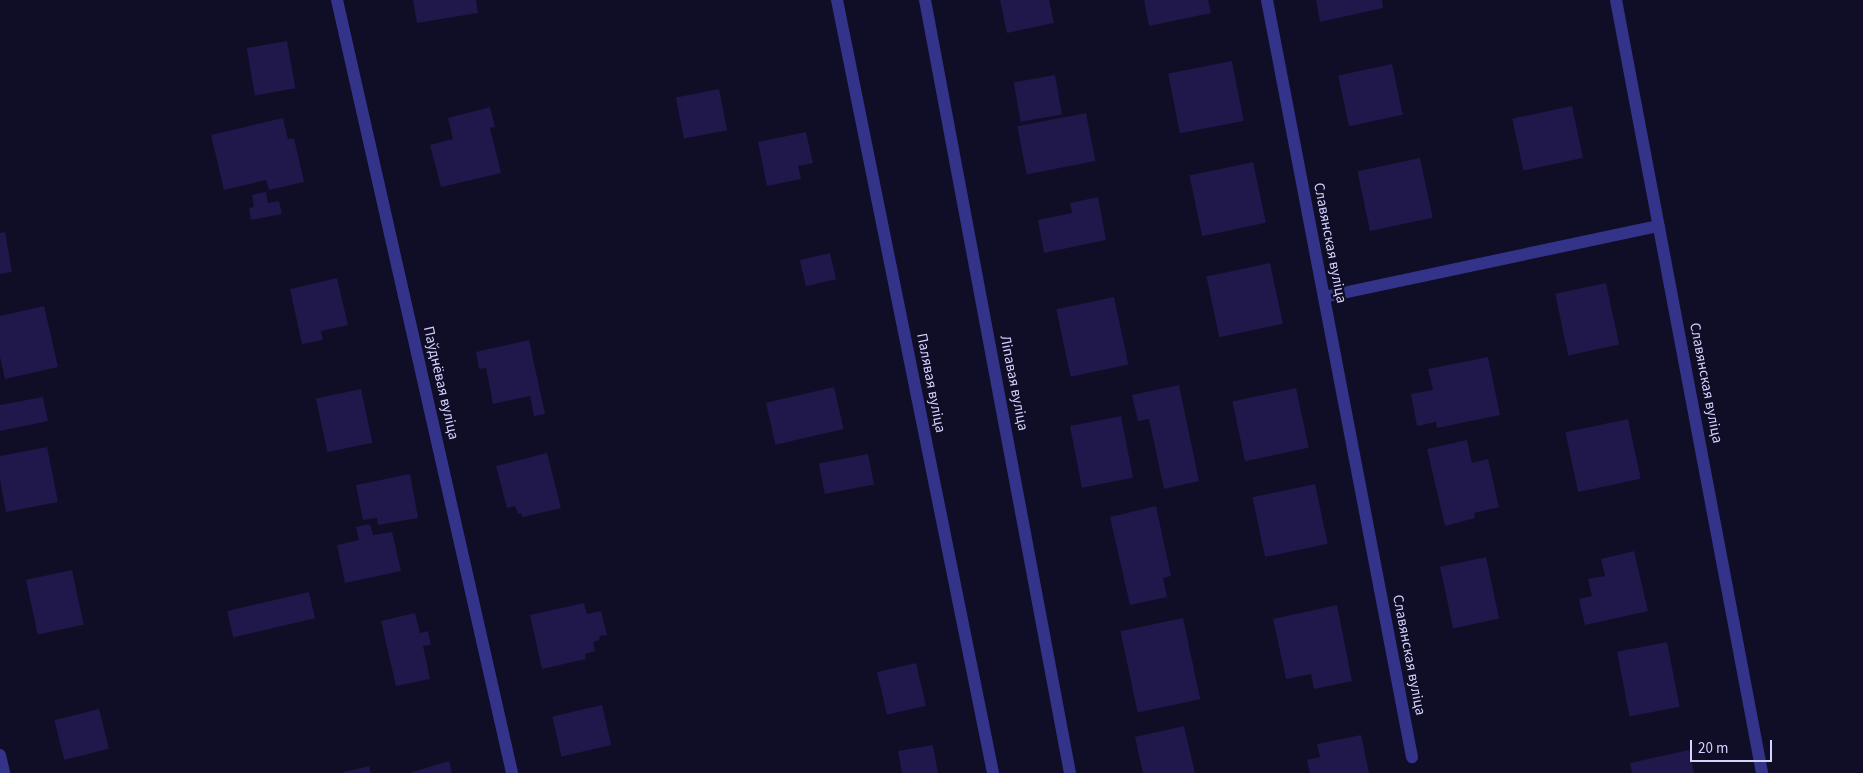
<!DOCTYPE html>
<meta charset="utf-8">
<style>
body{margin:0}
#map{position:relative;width:1863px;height:773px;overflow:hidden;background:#100d27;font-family:"Source Sans 3",sans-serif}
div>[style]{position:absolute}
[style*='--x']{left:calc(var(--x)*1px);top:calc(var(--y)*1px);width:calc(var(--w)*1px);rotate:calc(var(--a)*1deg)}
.building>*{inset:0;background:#20174a;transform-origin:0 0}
.street>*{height:12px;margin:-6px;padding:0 6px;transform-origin:6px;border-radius:6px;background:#34338a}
span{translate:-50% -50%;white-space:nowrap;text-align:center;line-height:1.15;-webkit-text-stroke:4.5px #100d27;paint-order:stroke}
.street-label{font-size:15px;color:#d6d2ff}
.scale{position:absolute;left:1690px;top:740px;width:82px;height:22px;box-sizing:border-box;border:2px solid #d6d2ff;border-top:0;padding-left:6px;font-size:15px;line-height:18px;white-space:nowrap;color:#d6d2ff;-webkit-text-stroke:4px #100d27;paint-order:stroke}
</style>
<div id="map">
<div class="building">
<i style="clip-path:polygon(413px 0,476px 0,478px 13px,417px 23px)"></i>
<i style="clip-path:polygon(1000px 0,1049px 0,1054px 23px,1007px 33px)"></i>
<i style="clip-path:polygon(1144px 0,1208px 0,1211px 13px,1149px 26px)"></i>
<i style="clip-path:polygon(1316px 0,1382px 0,1383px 8px,1320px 22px)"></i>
<i style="left:287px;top:41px;width:48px;height:41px;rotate:80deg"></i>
<i style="left:1232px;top:61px;width:61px;height:65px;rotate:79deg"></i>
<i style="left:1392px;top:64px;width:52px;height:55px;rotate:78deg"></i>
<i style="left:1055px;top:75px;width:40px;height:42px;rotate:80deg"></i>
<i style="left:719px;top:89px;width:42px;height:44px;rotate:79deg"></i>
<i style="left:1572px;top:106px;width:53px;height:61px;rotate:78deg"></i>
<i style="clip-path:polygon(490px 107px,495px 127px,490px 128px,501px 173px,441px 187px,430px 145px,453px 139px,448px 118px)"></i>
<i style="left:1086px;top:113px;width:49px;height:70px;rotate:79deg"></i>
<i style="clip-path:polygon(283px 118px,288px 139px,294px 138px,304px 182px,269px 190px,266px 180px,224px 190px,211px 135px)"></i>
<i style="clip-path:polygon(806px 132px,813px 163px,798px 166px,801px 179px,767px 186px,758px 142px)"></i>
<i style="left:1420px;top:158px;width:61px;height:64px;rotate:78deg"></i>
<i style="left:1253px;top:162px;width:62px;height:65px;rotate:78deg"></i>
<i style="clip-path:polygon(266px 192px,268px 203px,279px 201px,282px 214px,251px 220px,249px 208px,254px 207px,252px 195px)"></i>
<i style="clip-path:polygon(1098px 197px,1106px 240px,1044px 253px,1038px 220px,1072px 213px,1070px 203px)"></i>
<i style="clip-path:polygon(5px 232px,12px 272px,0 274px,0 233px)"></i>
<i style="left:830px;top:253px;width:27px;height:31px;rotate:77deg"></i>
<i style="left:1270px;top:263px;width:62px;height:65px;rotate:78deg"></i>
<i style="clip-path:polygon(337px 278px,348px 325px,321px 331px,323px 340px,302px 344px,290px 289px)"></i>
<i style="left:1606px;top:283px;width:63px;height:52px;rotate:78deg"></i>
<i style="left:1114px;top:297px;width:69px;height:59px;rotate:78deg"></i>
<i style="clip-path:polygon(44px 306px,58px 367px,5px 379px,0 357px,0 316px)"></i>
<i style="clip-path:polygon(529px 340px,545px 414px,534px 416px,530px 396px,493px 404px,486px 368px,479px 369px,476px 352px)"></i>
<i style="clip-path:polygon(1488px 357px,1500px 415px,1437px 428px,1436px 422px,1417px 426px,1411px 394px,1433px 390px,1428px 369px)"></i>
<i style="clip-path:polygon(1179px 385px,1199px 481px,1164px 489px,1149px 419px,1138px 421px,1132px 395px)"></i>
<i style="left:834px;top:387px;width:43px;height:70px;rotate:77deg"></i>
<i style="left:1296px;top:388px;width:61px;height:65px;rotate:78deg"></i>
<i style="left:361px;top:389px;width:55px;height:46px;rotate:78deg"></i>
<i style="clip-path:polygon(43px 397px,48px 421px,0 431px,0 405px)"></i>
<i style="left:1121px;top:416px;width:63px;height:52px;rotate:79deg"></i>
<i style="left:1628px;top:419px;width:61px;height:64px;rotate:78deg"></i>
<i style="clip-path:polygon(1467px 440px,1472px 463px,1488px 459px,1499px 507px,1474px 513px,1475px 518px,1445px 526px,1427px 449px)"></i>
<i style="clip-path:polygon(47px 447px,58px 502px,6px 512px,0 480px,0 456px)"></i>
<i style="clip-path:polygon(547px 453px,561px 508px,523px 517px,521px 513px,518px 514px,515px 506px,507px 508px,496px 466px)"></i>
<i style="left:868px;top:454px;width:31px;height:50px;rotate:79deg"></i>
<i style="clip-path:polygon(410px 474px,418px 518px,378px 525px,377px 518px,363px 520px,356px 485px)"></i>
<i style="left:1315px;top:484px;width:61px;height:64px;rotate:78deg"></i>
<i style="clip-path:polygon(1156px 506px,1171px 576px,1163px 578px,1167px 597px,1130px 605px,1110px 517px)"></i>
<i style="clip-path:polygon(370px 524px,373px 535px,392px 532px,401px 571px,345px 583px,337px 545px,359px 540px,356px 527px)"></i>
<i style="clip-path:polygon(1634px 551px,1648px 611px,1585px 625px,1579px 599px,1592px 596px,1588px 579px,1605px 576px,1601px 559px)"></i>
<i style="left:1486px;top:557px;width:63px;height:47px;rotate:78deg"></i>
<i style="left:72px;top:570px;width:56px;height:47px;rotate:78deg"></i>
<i style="left:309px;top:592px;width:27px;height:84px;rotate:77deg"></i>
<i style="clip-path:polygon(584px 603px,587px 614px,601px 611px,607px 635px,599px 636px,600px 640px,593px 642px,595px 651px,585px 654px,586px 659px,542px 669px,530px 615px)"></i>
<i style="clip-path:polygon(1337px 605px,1352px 681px,1314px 689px,1311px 674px,1286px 679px,1273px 619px)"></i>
<i style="clip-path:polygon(415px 613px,420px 633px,428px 631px,431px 645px,423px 646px,430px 679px,396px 686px,381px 621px)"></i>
<i style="left:1183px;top:618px;width:83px;height:64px;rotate:78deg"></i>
<i style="left:1667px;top:642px;width:66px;height:51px;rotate:79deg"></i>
<i style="left:916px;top:663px;width:44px;height:40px;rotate:77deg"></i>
<i style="left:602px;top:705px;width:41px;height:51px;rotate:77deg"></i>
<i style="left:99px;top:709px;width:41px;height:46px;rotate:76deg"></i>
<i style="clip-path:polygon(1184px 726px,1195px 773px,1143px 773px,1135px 737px)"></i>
<i style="clip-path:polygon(1361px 735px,1369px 773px,1310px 773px,1307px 760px,1320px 757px,1317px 744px)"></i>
<i style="clip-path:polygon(933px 745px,938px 773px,902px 773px,898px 751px)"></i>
<i style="clip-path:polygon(1689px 750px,1694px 773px,1632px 773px,1630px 763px)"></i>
<i style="clip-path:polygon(449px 761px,452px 773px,412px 773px,412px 772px)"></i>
<i style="clip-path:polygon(369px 766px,371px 773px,344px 773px,344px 772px)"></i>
</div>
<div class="street">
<i style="--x:337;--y:0;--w:793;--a:77.24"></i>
<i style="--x:837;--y:0;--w:789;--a:78.59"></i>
<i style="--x:925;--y:0;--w:786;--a:79.38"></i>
<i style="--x:1267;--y:0;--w:771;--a:79.16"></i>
<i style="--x:1616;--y:0;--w:787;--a:79.3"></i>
<i style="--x:1324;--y:297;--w:342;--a:-12"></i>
<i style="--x:0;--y:755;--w:18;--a:77"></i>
</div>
<div class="street-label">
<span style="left:1330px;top:243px;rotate:79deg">Славянская вуліца</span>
<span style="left:441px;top:383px;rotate:77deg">Паўднёвая вуліца</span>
<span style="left:931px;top:383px;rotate:79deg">Палявая вуліца</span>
<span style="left:1014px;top:383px;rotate:79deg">Ліпавая вуліца</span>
<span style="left:1706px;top:383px;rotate:79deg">Славянская вуліца</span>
<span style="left:1409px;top:655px;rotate:79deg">Славянская вуліца</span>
</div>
<div class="scale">20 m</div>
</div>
